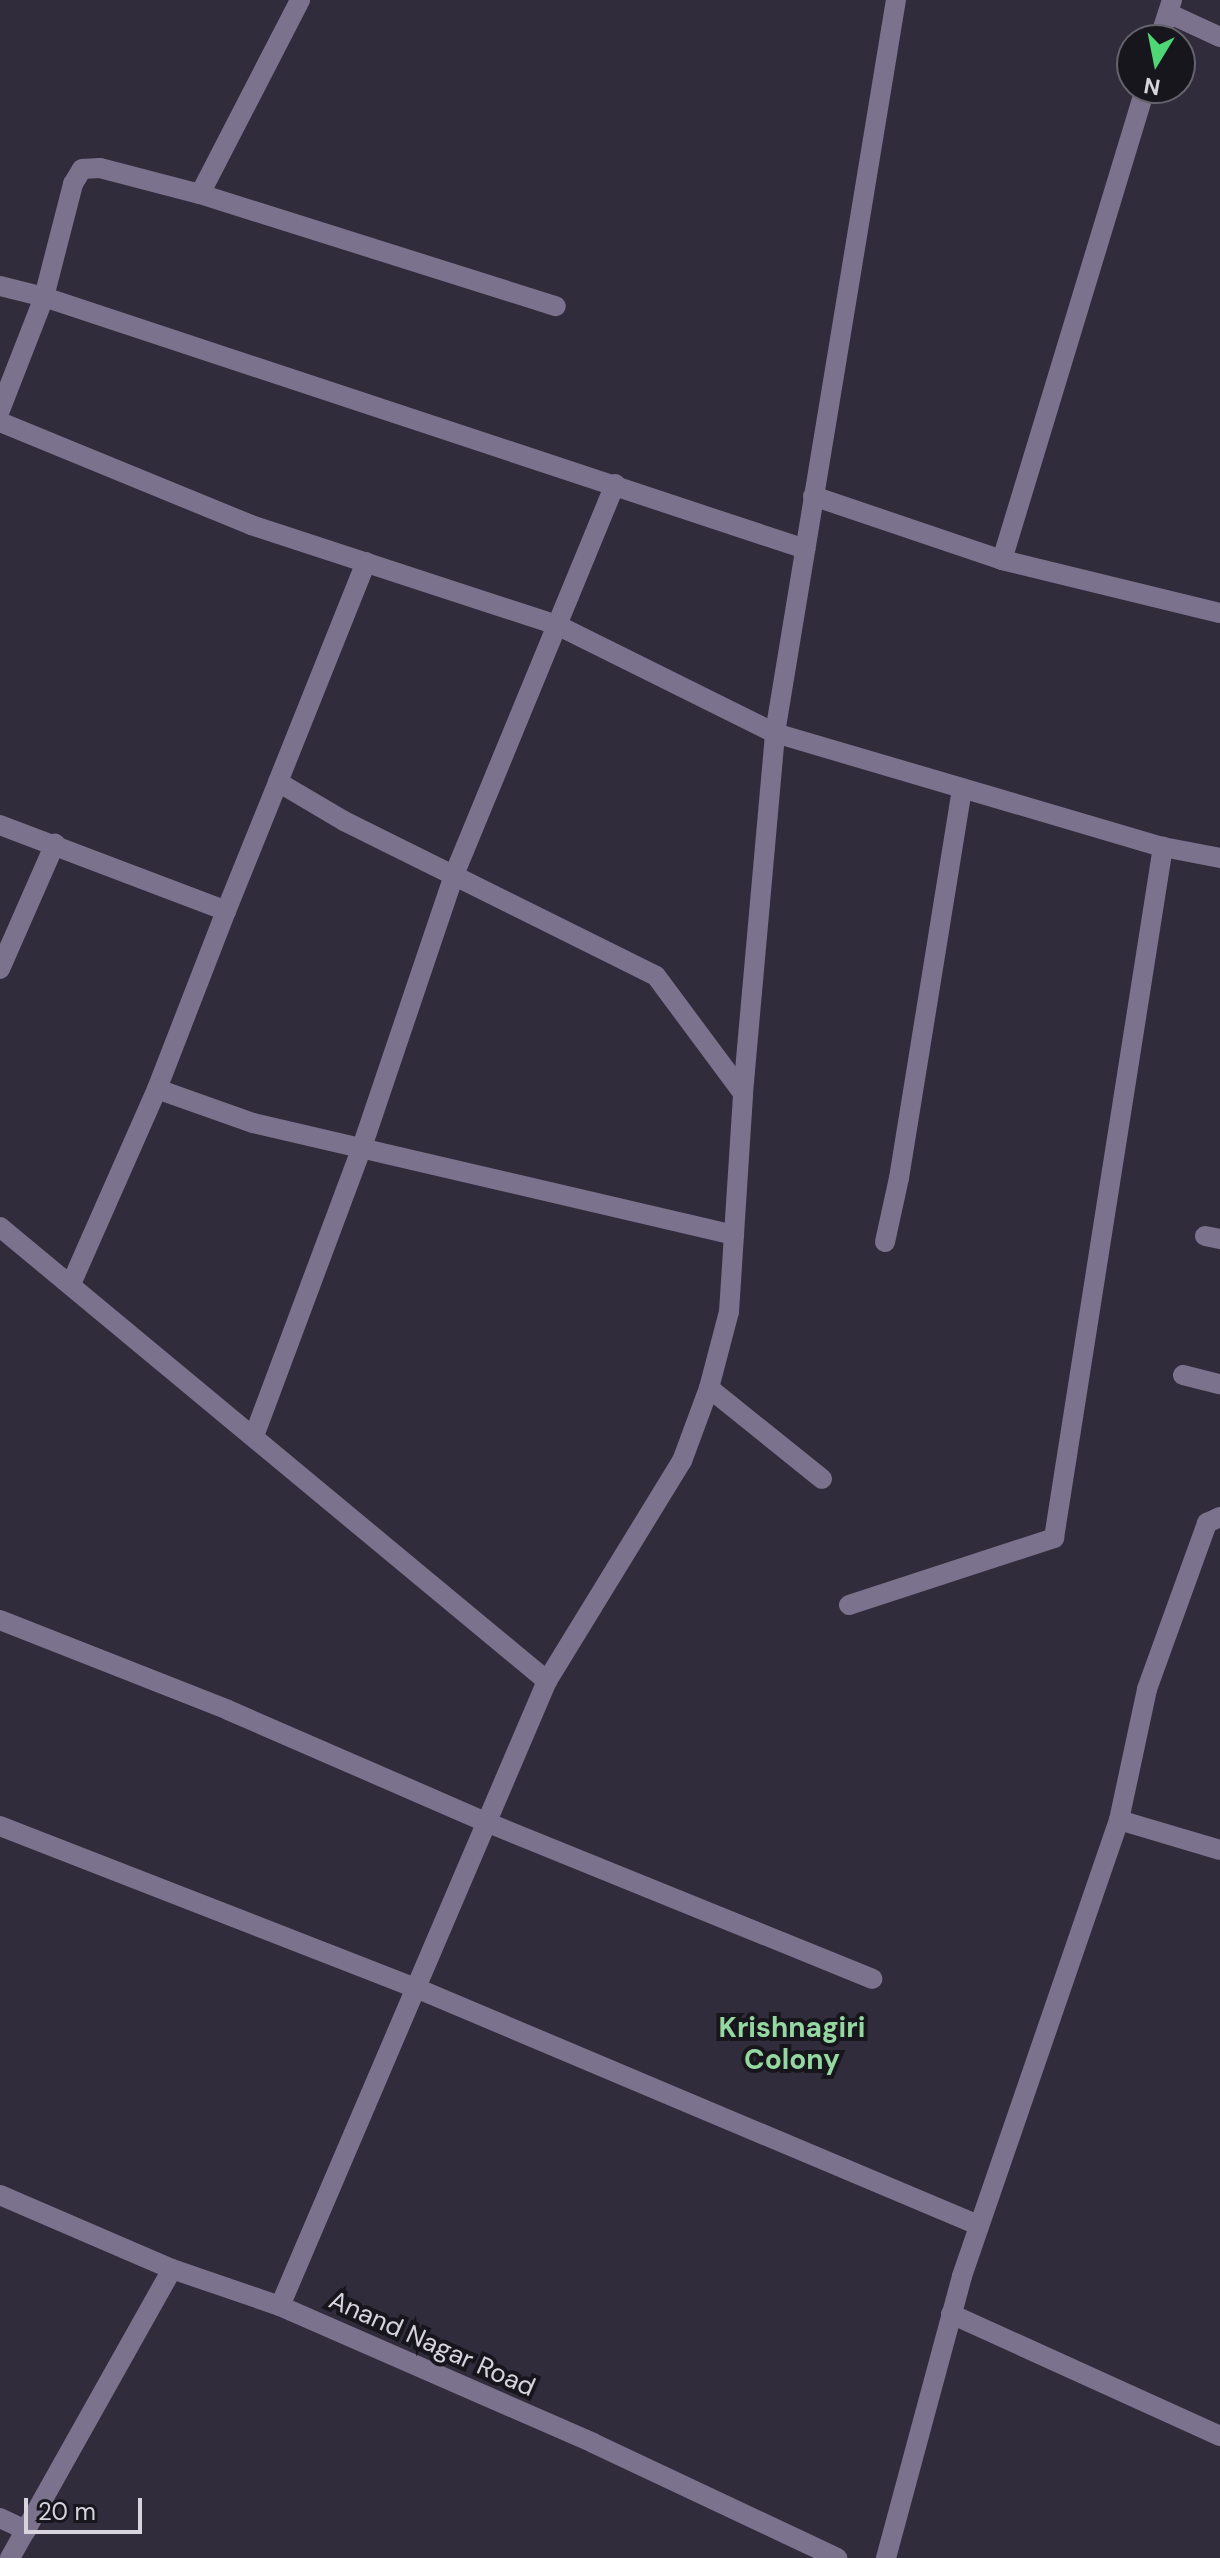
<!DOCTYPE html>
<style>
body{margin:0}
#map{position:relative;width:1220px;height:2558px;overflow:hidden;background:#312c3b;font-family:"DM Sans",sans-serif}
div>[style]{position:absolute}
[style*='--x']{left:calc(var(--x)*1px);top:calc(var(--y)*1px);width:calc(var(--w)*1px);rotate:calc(var(--a)*1deg)}
.minor>*{height:20px;margin:-10px;padding:0 10px;transform-origin:10px;border-radius:10px;background:#7b728e}
span{translate:-50% -50%;white-space:nowrap;text-align:center;line-height:1.15;-webkit-text-stroke:8px #18161d;paint-order:stroke}
.street-label{font-size:26px;color:#d7d4de}
.neighbourhood-label{font-size:28px;color:#95d7a1;font-weight:700}
.north{position:absolute;left:1116px;top:24px;width:80px;height:80px;box-sizing:border-box;background:#18161d;border:2px solid #64626a;border-radius:50%;rotate:190deg;font-size:22px;font-weight:700;line-height:32px;text-align:center;color:#d7d4de}
.north::after{content:'';display:block;margin:auto;width:28px;height:36px;background:#4fd675;clip-path:polygon(50% 0,100% 100%,50% 72%,0 100%)}
.scale{position:absolute;left:24px;top:2498px;width:118px;height:36px;box-sizing:border-box;border:4px solid #d7d4de;border-top:0;padding-left:10px;font-size:24px;line-height:28px;white-space:nowrap;color:#d7d4de;-webkit-text-stroke:6px #18161d;paint-order:stroke}
</style>
<div id="map">
<div class="minor">
<i style="--x:1168;--y:13;--w:57;--a:24.8"></i>
<i style="--x:1159;--y:40;--w:42;--a:-72"></i>
<i style="--x:200;--y:194;--w:373;--a:17.5"></i>
<i style="--x:0;--y:286;--w:45;--a:14"></i>
<i style="--x:44;--y:297;--w:117;--a:-75.6"></i>
<i style="--x:73;--y:184;--w:17;--a:-59"></i>
<i style="--x:82;--y:169;--w:18;--a:-3"></i>
<i style="--x:100;--y:168;--w:103;--a:14.6"></i>
<i style="--x:200;--y:194;--w:218;--a:-62.7"></i>
<i style="--x:0;--y:410;--w:121;--a:-68.7"></i>
<i style="--x:44;--y:297;--w:802;--a:18.32"></i>
<i style="--x:0;--y:422;--w:271;--a:22.3"></i>
<i style="--x:251;--y:525;--w:322;--a:18.1"></i>
<i style="--x:557;--y:625;--w:243;--a:26.4"></i>
<i style="--x:775;--y:733;--w:404;--a:16.4"></i>
<i style="--x:1163;--y:847;--w:58;--a:10.9"></i>
<i style="--x:813;--y:496;--w:200;--a:18.7"></i>
<i style="--x:1002;--y:560;--w:224;--a:13.7"></i>
<i style="--x:1002;--y:560;--w:493;--a:-73.1"></i>
<i style="--x:278;--y:782;--w:237;--a:-68.2"></i>
<i style="--x:0;--y:825;--w:242;--a:20.8"></i>
<i style="--x:226;--y:911;--w:139;--a:-68"></i>
<i style="--x:278;--y:782;--w:77;--a:30.6"></i>
<i style="--x:344;--y:821;--w:348;--a:26.4"></i>
<i style="--x:656;--y:976;--w:146;--a:53.4"></i>
<i style="--x:226;--y:911;--w:191;--a:111.2"></i>
<i style="--x:157;--y:1089;--w:102;--a:19.5"></i>
<i style="--x:253;--y:1123;--w:494;--a:13.1"></i>
<i style="--x:0;--y:969;--w:137;--a:-66.3"></i>
<i style="--x:0;--y:1227;--w:711;--a:39.69"></i>
<i style="--x:1205;--y:1236;--w:15;--a:11"></i>
<i style="--x:885;--y:1242;--w:66;--a:-77.7"></i>
<i style="--x:899;--y:1178;--w:395;--a:-80.8"></i>
<i style="--x:71;--y:1284;--w:213;--a:-66.2"></i>
<i style="--x:1183;--y:1375;--w:38;--a:14"></i>
<i style="--x:709;--y:1388;--w:145;--a:38.8"></i>
<i style="--x:254;--y:1436;--w:309;--a:-69.5"></i>
<i style="--x:362;--y:1147;--w:287;--a:-71.3"></i>
<i style="--x:454;--y:875;--w:423;--a:-67.6"></i>
<i style="--x:849;--y:1605;--w:216;--a:-18.1"></i>
<i style="--x:1054;--y:1538;--w:700;--a:-81.04"></i>
<i style="--x:0;--y:1620;--w:245;--a:21.5"></i>
<i style="--x:228;--y:1710;--w:281;--a:23.5"></i>
<i style="--x:486;--y:1822;--w:417;--a:22.1"></i>
<i style="--x:1119;--y:1820;--w:134;--a:-77.9"></i>
<i style="--x:1147;--y:1689;--w:177;--a:-70.1"></i>
<i style="--x:1207;--y:1523;--w:14;--a:-25"></i>
<i style="--x:0;--y:1826;--w:446;--a:21.3"></i>
<i style="--x:416;--y:1988;--w:610;--a:22.87"></i>
<i style="--x:0;--y:2195;--w:187;--a:23.3"></i>
<i style="--x:172;--y:2269;--w:114;--a:18.9"></i>
<i style="--x:280;--y:2306;--w:342;--a:23.6"></i>
<i style="--x:593;--y:2443;--w:270;--a:25.2"></i>
<i style="--x:280;--y:2306;--w:680;--a:-66.87"></i>
<i style="--x:547;--y:1681;--w:258;--a:-58.5"></i>
<i style="--x:682;--y:1461;--w:78;--a:-69.7"></i>
<i style="--x:709;--y:1388;--w:79;--a:-75.3"></i>
<i style="--x:729;--y:1312;--w:219;--a:-86.3"></i>
<i style="--x:743;--y:1093;--w:361;--a:-84.9"></i>
<i style="--x:775;--y:733;--w:743;--a:-80.63"></i>
<i style="--x:951;--y:2314;--w:295;--a:24.4"></i>
<i style="--x:0;--y:2518;--w:29;--a:25"></i>
<i style="--x:10;--y:2558;--w:331;--a:-60.7"></i>
<i style="--x:886;--y:2558;--w:292;--a:-74.9"></i>
<i style="--x:962;--y:2276;--w:482;--a:-71"></i>
<i style="--x:1119;--y:1820;--w:105;--a:16.5"></i>
</div>
<div class="street-label">
<span style="left:432px;top:2344px;rotate:24deg">Anand Nagar Road</span>
</div>
<div class="neighbourhood-label">
<span style="left:792px;top:2044px">Krishnagiri<br>Colony</span>
</div>
<div class="north">N</div>
<div class="scale">20 m</div>
</div>
